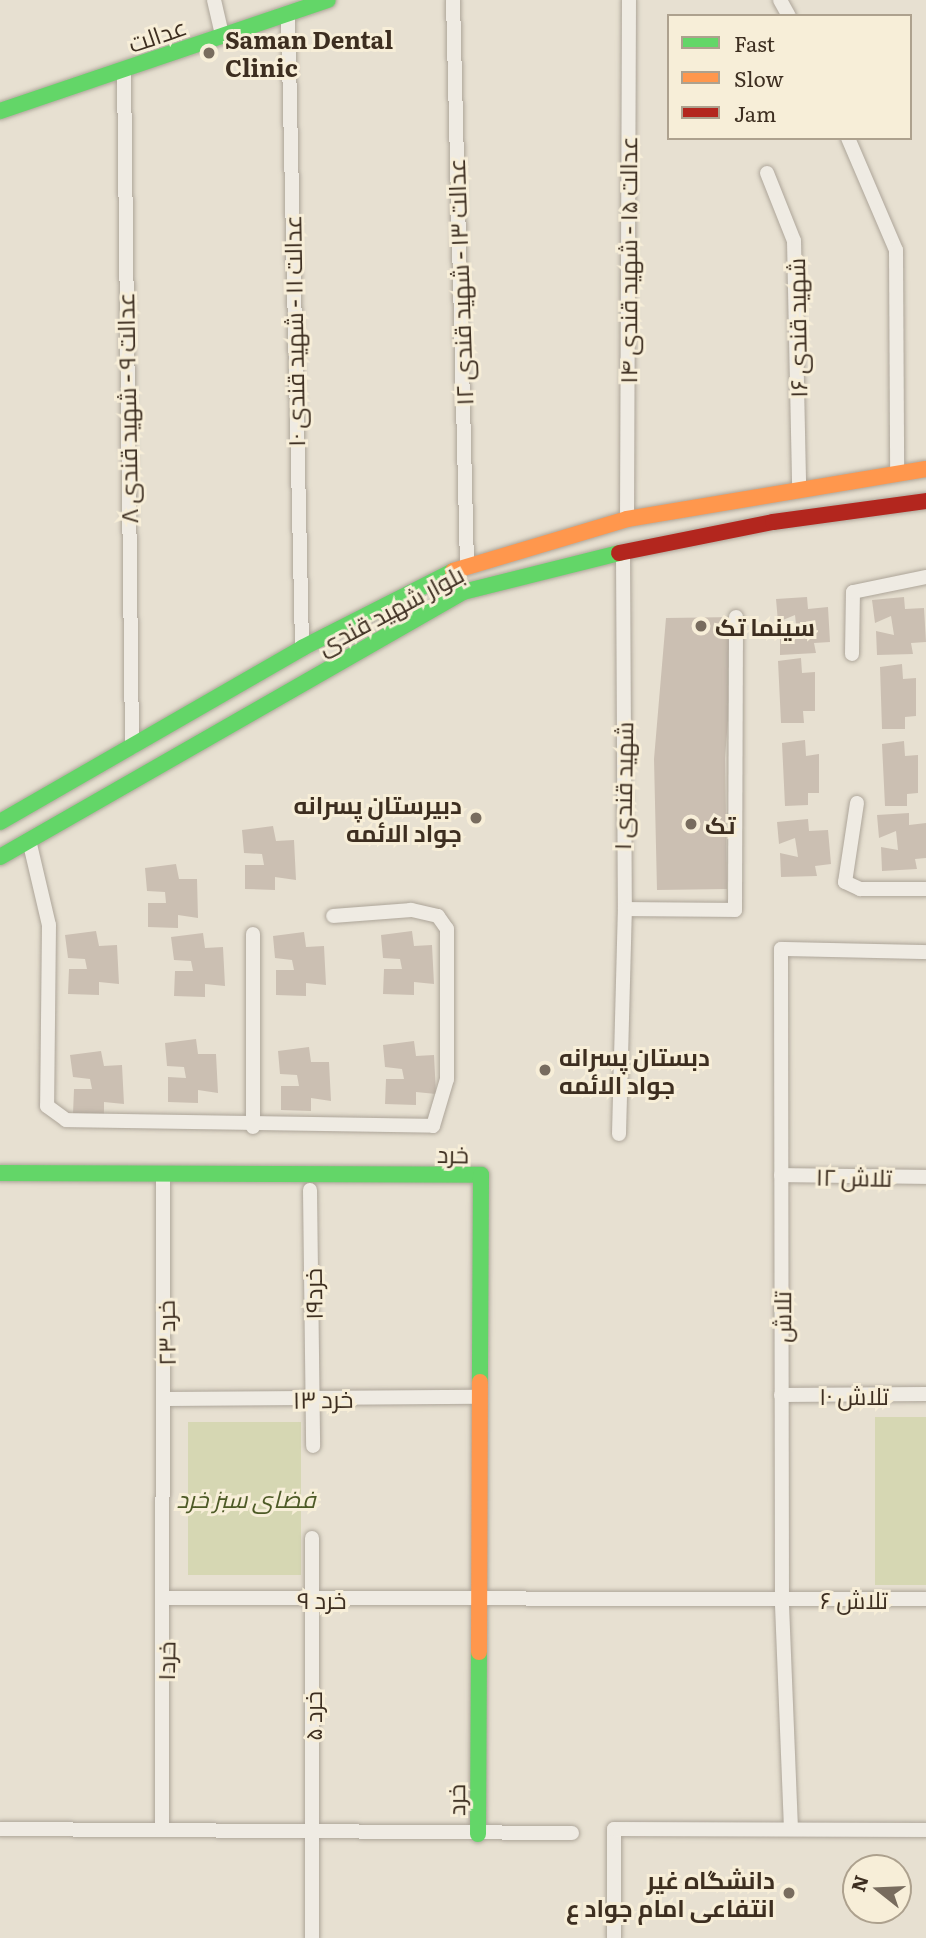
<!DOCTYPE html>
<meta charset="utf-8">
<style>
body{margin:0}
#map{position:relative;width:926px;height:1938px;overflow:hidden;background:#e7e0d1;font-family:Literata,Cairo,serif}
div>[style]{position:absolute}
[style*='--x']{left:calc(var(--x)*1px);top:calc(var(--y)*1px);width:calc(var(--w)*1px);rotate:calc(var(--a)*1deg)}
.green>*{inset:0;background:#d6d7b3;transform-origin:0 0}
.building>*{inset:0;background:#cbbfb2}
.roads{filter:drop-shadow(0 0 2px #ada599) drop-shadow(0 0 2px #ada599)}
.street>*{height:14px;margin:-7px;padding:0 7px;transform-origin:7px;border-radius:7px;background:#efebe3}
.fast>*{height:16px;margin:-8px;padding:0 8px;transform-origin:8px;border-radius:8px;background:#63d668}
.slow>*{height:16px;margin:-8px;padding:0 8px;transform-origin:8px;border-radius:8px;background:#ff974d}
.jam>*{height:16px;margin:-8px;padding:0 8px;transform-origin:8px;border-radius:8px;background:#b3261e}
.dots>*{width:19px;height:19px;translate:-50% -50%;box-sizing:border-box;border:4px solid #f7eed8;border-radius:50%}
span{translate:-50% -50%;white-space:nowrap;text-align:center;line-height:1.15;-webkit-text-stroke:6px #f7eed8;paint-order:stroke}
.street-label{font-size:24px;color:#3d2e20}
.poi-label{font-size:24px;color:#3d2e20;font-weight:700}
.left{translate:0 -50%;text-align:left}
.right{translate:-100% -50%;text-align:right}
.park-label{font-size:24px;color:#4d5a26;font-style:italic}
.legend{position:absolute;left:667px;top:14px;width:245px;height:126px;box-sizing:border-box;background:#f7eed8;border:2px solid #ada18e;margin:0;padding:9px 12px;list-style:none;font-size:21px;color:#3d2e20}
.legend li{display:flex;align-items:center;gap:14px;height:35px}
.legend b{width:35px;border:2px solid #ada18e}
.north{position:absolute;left:842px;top:1854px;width:70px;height:70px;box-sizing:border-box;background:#f7eed8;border:2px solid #ada18e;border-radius:50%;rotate:288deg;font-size:19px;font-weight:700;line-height:28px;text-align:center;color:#3d2e20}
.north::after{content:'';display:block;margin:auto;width:24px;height:32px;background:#786c5e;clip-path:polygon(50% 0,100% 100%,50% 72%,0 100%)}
</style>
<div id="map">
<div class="green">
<i style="left:875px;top:1417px;width:51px;height:168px"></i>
<i style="left:188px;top:1422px;width:113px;height:153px"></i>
</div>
<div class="building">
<i style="clip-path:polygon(807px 597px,808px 609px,828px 607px,830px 642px,814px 643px,816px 653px,780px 655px,780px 631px,797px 634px,795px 615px,778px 622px,776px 599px)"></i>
<i style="clip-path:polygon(904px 597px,905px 609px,924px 608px,926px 642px,911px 643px,913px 654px,877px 655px,876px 631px,894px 635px,891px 616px,875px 623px,872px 600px)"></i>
<i style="clip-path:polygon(736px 617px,725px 758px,727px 889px,657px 890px,654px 759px,666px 618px)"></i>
<i style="clip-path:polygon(801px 658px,802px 673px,815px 672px,815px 711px,803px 711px,804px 723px,781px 723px,778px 661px)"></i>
<i style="clip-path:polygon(902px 664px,903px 679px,916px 678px,916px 716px,905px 717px,905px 729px,882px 729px,880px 667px)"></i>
<i style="clip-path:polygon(805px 740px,806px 756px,819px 754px,819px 793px,808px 793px,808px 805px,785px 806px,782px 743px)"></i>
<i style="clip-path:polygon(904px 741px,905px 756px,918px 755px,918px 793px,907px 794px,907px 806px,885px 806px,882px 744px)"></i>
<i style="clip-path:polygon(909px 813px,909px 825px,926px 823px,926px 858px,915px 859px,917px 869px,882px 871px,881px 847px,898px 850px,896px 831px,879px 838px,877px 815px)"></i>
<i style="clip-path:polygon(808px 819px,809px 831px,828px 830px,831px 864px,815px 866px,817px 876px,781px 877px,780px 853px,798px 857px,795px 838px,779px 844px,777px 822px)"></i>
<i style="clip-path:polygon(273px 826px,276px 841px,294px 840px,296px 880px,275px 877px,275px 890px,245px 889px,245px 865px,264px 865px,262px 854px,244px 853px,242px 830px)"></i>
<i style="clip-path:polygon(176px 864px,179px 879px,197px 879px,198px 918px,178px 915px,178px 928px,148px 927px,148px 903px,166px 903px,165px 892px,147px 891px,145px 868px)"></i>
<i style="clip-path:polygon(96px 931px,99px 946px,117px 945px,119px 984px,99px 982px,99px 995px,68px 994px,69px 969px,87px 969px,85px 959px,68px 958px,65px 935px)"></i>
<i style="clip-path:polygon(412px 931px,414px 946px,432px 945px,434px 984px,414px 982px,414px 995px,383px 994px,384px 969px,402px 969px,400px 959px,383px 958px,381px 935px)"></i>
<i style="clip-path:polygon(304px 932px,306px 947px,324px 946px,326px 985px,306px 983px,306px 996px,276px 995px,276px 970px,294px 970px,292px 960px,275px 958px,273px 936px)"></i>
<i style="clip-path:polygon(203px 933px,205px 948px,223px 947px,225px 986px,205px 984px,205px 997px,174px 996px,175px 971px,193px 971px,191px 961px,174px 960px,171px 937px)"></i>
<i style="clip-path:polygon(196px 1039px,198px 1054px,216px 1054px,218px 1093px,198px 1090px,198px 1103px,168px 1102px,168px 1077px,186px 1078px,184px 1067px,167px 1066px,165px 1043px)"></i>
<i style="clip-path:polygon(414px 1041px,416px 1056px,434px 1055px,436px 1094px,416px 1092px,416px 1105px,385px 1104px,386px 1079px,404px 1079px,402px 1069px,385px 1067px,383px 1045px)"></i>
<i style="clip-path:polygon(309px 1047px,311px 1062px,329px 1062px,331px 1101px,311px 1098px,311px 1111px,281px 1110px,281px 1086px,299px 1086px,297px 1075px,280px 1074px,278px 1051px)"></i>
<i style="clip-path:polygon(101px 1051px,104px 1066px,122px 1065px,124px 1104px,104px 1102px,104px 1114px,73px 1114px,74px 1089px,92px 1089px,90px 1079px,73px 1077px,70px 1055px)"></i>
</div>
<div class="roads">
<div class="street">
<i style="--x:214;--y:0;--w:37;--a:77"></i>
<i style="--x:453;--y:0;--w:564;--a:88.58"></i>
<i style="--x:780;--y:0;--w:18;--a:61"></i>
<i style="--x:288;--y:14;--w:634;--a:88.73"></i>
<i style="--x:124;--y:69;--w:678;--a:89.32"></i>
<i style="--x:848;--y:138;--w:122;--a:66.8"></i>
<i style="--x:896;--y:250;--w:223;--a:89.7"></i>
<i style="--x:767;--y:173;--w:73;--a:68.3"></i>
<i style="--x:794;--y:241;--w:247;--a:88.8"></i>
<i style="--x:627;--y:519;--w:519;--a:-89.78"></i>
<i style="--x:623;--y:552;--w:357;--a:89.7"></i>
<i style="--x:625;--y:909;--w:110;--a:0.5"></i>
<i style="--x:735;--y:910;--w:293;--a:-89.8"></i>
<i style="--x:852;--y:654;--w:62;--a:-89.1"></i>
<i style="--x:853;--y:592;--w:75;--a:-11.6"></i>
<i style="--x:857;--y:803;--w:80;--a:98.6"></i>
<i style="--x:845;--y:882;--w:17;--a:25"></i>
<i style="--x:860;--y:889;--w:66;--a:0"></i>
<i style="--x:29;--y:840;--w:87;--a:76.8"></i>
<i style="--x:49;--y:925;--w:181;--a:90.6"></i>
<i style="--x:47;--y:1106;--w:24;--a:36"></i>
<i style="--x:66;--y:1120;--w:367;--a:0.9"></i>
<i style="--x:433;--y:1126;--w:49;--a:-73.4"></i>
<i style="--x:447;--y:1079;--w:150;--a:-90"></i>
<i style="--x:447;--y:929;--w:16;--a:-125"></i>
<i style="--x:438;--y:916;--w:28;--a:-167"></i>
<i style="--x:411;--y:910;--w:78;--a:175.6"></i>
<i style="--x:253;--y:934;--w:193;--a:90"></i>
<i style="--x:619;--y:1134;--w:225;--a:-88.5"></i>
<i style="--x:781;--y:1175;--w:145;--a:0.8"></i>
<i style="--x:310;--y:1190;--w:256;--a:89.3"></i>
<i style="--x:781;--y:1395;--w:145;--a:-0.4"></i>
<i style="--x:166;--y:1399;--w:314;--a:-0.4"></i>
<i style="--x:312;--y:1538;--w:400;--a:90"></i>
<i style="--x:166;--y:1598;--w:760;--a:0.08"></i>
<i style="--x:0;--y:1829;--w:572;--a:0.4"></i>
<i style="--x:791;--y:1829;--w:229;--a:-92.3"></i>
<i style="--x:782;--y:1600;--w:651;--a:-90.09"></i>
<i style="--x:781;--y:949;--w:145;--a:1.2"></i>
<i style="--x:162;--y:1830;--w:656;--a:-89.91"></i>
<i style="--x:614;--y:1938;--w:109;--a:-90"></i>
<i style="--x:614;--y:1829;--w:312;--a:0.2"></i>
</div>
<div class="fast">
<i style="--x:0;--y:111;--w:346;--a:-18.7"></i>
<i style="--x:0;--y:822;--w:349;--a:-29.9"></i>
<i style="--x:302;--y:648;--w:169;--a:-27"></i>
<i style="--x:0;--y:857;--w:533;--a:-29.78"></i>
<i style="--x:463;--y:592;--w:161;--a:-14"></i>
<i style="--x:0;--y:1173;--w:481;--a:0.2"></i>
<i style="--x:481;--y:1175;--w:207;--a:90.3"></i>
<i style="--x:478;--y:1834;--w:182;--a:-89.7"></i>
</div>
<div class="slow">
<i style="--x:453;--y:571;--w:182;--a:-16.6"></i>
<i style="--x:627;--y:519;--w:303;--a:-9.5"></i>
<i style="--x:479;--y:1652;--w:270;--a:-89.8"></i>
</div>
<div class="jam">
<i style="--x:619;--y:553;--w:157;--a:-11.4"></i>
<i style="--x:773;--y:522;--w:154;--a:-7.8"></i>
</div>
</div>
<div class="dots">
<i style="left:209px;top:53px;background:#786c5e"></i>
<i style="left:701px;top:626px;background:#786c5e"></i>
<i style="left:476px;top:818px;background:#786c5e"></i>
<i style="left:691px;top:824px;background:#786c5e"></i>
<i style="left:545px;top:1070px;background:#786c5e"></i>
<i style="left:789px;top:1893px;background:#786c5e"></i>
</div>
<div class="street-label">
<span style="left:157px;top:34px;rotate:-19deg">عدالت</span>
<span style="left:627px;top:260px;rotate:-90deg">عدالت ۱۵ - شهید قندی ۱۴</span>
<span style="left:459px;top:282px;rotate:-92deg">عدالت ۱۳ - شهید قندی ۱۲</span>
<span style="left:796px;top:328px;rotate:-91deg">شهید قندی ۱۶</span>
<span style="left:293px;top:331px;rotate:-91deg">عدالت ۱۱ - شهید قندی ۱۰</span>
<span style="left:126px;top:408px;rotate:-91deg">عدالت ۹ - شهید قندی ۸</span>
<span style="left:390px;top:609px;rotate:-28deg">بلوار شهید قندی</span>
<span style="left:622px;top:786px;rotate:-89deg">شهيد قندی ۱</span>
<span style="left:453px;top:1153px;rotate:1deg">خرد</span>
<span style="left:854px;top:1176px;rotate:1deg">تلاش ۱۲</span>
<span style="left:312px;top:1294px;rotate:-91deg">خرد۱۹</span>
<span style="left:781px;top:1317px;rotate:-90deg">تلاش</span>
<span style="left:165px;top:1333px;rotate:-91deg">خرد ۲۳</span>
<span style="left:854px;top:1395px">تلاش ۱۰</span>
<span style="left:323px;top:1398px;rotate:-1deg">خرد ۱۳</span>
<span style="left:322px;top:1599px">خرد ۹</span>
<span style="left:854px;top:1599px">تلاش ۶</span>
<span style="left:165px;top:1661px;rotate:-89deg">خرد۱</span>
<span style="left:312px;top:1716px;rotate:-90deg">خرد ۵</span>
<span style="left:455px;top:1800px;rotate:-90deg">خرد</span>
</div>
<div class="poi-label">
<span class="left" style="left:225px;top:53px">Saman Dental<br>Clinic</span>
<span class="left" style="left:715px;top:626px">سینما تک</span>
<span class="right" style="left:462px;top:818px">دبیرستان پسرانه<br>جواد الائمه</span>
<span class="left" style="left:705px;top:824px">تک</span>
<span class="left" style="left:559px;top:1070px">دبستان پسرانه<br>جواد الائمه</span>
<span class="right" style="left:775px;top:1893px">دانشگاه غیر<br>انتفاعی امام جواد ع</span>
</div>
<div class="park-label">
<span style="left:246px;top:1498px">فضای سبز خرد</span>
</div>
<ul class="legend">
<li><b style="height:9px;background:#63d668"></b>Fast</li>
<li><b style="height:9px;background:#ff974d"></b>Slow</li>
<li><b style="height:9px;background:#b3261e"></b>Jam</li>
</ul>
<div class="north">N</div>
</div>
